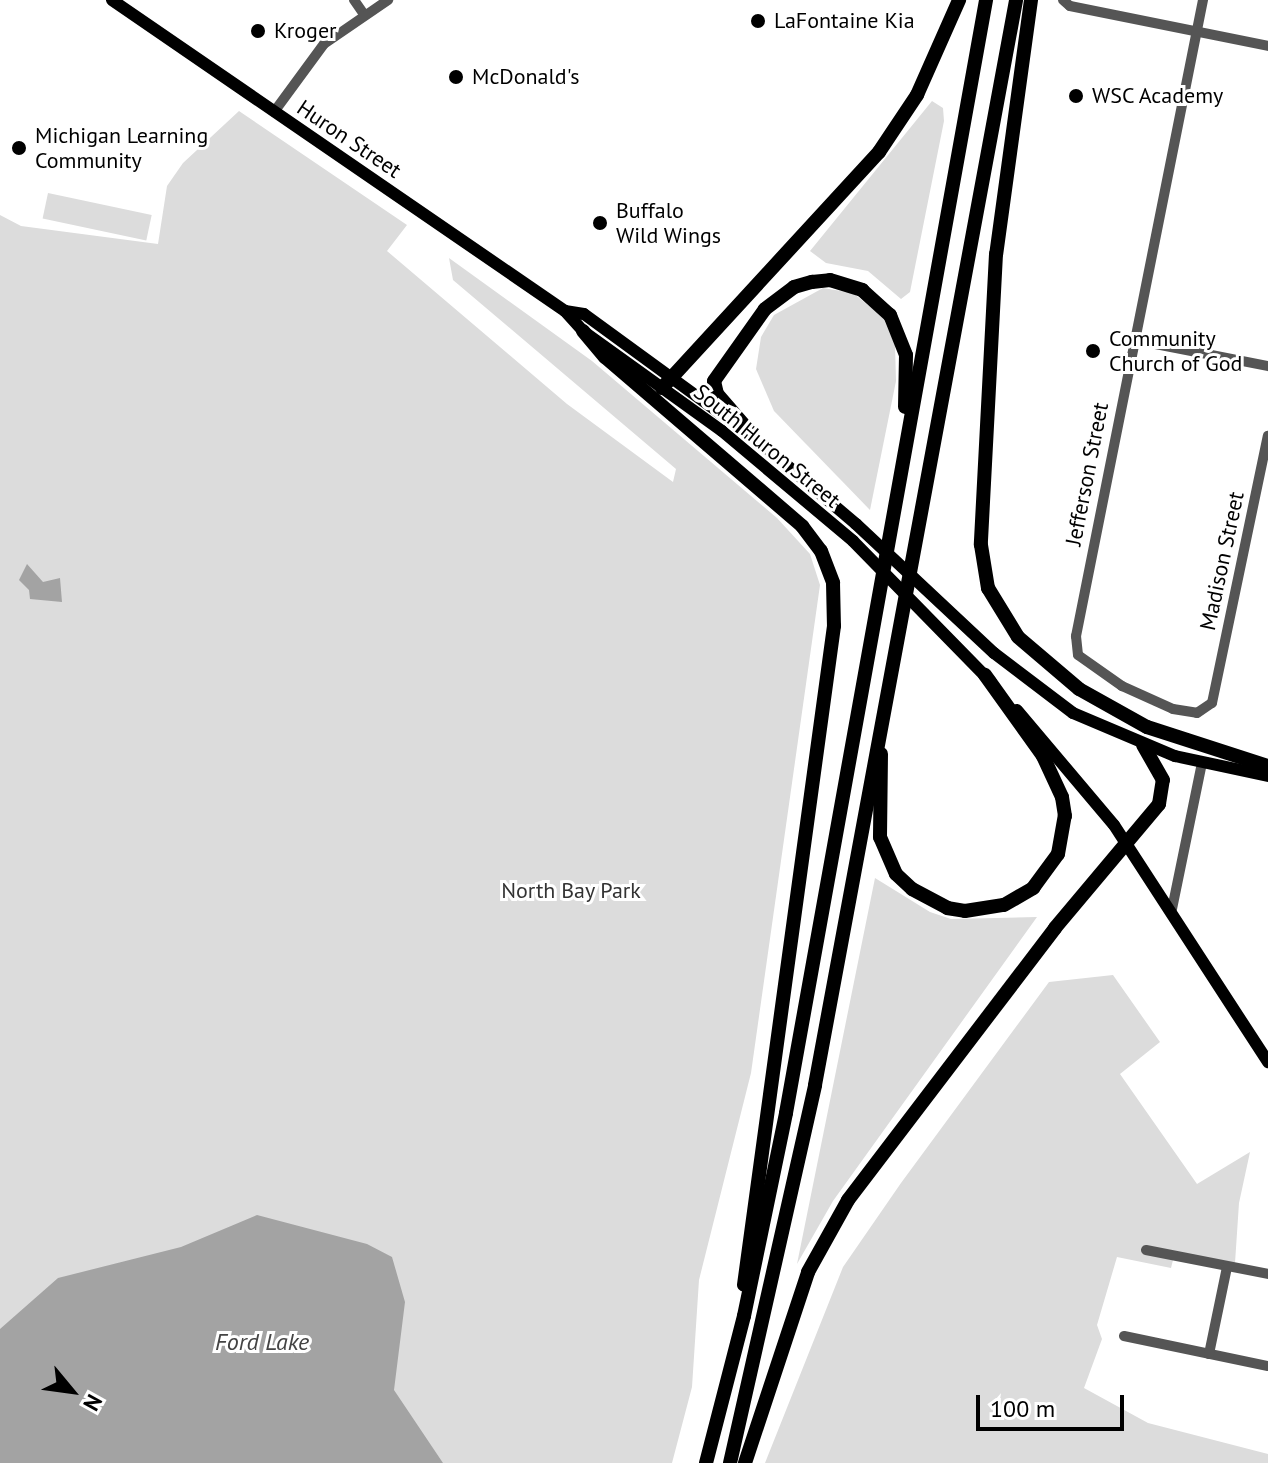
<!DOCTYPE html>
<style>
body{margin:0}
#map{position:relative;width:1268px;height:1463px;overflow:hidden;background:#fff;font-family:"PT Sans",sans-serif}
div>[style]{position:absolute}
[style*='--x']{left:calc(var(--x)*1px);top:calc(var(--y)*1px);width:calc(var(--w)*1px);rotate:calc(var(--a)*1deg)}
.green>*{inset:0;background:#dcdcdc;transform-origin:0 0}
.water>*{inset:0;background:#a3a3a3}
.minor>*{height:10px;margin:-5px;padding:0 5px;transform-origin:5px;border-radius:5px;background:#555}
.major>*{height:12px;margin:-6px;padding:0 6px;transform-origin:6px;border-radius:6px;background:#000}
.highway>*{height:14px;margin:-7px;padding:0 7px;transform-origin:7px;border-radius:7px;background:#000}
.dots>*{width:22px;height:22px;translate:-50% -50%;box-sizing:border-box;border:4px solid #fff;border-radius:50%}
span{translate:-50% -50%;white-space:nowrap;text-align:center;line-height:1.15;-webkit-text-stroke:6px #fff;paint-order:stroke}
.poi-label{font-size:22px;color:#000}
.left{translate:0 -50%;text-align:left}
.street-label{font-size:22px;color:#000}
.park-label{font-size:22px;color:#333}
.water-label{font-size:24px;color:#444;font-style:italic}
.north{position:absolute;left:32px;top:1351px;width:80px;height:80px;-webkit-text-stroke:6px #fff;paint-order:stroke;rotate:119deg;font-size:22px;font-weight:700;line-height:32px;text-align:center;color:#000}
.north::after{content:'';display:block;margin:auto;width:28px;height:36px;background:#000;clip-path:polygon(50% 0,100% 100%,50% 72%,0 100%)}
.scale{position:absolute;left:976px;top:1395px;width:148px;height:36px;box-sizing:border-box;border:4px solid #000;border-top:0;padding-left:10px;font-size:24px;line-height:28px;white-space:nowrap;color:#000;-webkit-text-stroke:6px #fff;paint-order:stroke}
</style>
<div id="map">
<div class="green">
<i style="clip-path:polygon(932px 101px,943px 108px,944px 121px,910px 292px,901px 299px,868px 271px,826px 263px,810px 251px)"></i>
<i style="clip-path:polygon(239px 111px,407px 225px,387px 251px,567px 404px,673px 482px,676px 469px,453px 280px,449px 258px,592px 361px,777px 518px,810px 554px,820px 585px,751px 1073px,699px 1280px,692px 1387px,672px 1463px,0 1463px,0 215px,21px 226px,158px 244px,167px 186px,183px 163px)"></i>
<i style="left:48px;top:193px;width:106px;height:26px;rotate:12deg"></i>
<i style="clip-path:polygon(823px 288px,853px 293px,883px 317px,895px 345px,896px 381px,870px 510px,774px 411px,756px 369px,761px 337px,774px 315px)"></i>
<i style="clip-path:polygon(875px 878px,930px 912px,951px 919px,1037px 917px,833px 1201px,797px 1264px)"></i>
<i style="clip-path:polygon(1113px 975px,1160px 1042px,1120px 1074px,1197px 1184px,1250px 1152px,1239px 1203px,1235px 1263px,1175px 1252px,1171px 1268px,1117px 1257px,1097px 1325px,1102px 1339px,1084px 1388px,1148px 1423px,1268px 1454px,1268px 1463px,765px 1463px,843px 1267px,901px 1183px,1049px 982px)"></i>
</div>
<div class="water">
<i style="clip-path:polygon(27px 564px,43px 582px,60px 578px,62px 602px,30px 599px,29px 590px,19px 580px)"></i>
<i style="clip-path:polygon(257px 1215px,367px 1244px,392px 1257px,405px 1302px,394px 1390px,443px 1463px,0 1463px,0 1329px,58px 1278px,181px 1247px)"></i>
</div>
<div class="minor">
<i style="--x:354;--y:0;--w:16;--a:55"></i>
<i style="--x:1063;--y:0;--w:9;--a:41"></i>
<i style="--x:1070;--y:6;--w:202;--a:11.4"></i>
<i style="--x:1203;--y:0;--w:649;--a:101.29"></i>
<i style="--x:1076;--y:636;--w:19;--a:84"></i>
<i style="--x:1078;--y:655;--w:54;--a:35.2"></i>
<i style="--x:1122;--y:686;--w:56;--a:24.3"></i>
<i style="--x:1173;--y:709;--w:24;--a:9"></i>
<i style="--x:1197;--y:713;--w:18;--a:-34"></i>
<i style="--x:1212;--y:703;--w:273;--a:-78.2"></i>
<i style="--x:274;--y:112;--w:84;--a:-53.7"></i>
<i style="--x:324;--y:44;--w:78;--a:-34.5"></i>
<i style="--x:1135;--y:340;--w:136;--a:11.1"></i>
<i style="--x:1172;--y:909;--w:149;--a:-78.4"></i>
<i style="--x:1146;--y:1250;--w:124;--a:11.1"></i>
<i style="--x:1124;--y:1336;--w:147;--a:11.8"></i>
<i style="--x:1209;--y:1354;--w:89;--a:-78.3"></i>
</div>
<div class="major">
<i style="--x:112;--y:0;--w:549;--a:34.47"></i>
<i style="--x:565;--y:311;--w:27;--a:48"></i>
<i style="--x:583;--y:331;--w:171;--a:35.7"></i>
<i style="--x:722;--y:431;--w:171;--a:40"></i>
<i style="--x:853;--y:541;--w:197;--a:45.6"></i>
<i style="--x:565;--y:311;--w:19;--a:9"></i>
<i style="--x:584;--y:314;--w:214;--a:36.1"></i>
<i style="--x:757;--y:440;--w:130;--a:40.3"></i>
<i style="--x:856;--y:524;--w:189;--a:43.1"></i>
<i style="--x:994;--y:653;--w:99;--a:37.2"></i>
<i style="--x:1073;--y:713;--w:111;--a:22.9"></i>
<i style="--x:1175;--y:756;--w:95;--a:12.1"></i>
<i style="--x:1017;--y:710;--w:150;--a:49.9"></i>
<i style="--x:1114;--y:825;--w:283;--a:57"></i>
</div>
<div class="highway">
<i style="--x:1031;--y:0;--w:256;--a:97.8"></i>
<i style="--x:996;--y:254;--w:291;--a:93"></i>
<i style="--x:981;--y:545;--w:44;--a:80.8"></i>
<i style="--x:988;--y:588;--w:57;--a:58.5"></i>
<i style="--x:1018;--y:637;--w:80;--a:40.4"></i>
<i style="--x:1079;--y:689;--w:78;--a:29.2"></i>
<i style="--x:1147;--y:727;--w:127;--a:17.9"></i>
<i style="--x:583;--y:331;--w:34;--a:50"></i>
<i style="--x:605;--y:357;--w:260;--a:40.6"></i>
<i style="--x:802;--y:526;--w:31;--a:53"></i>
<i style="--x:821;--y:551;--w:34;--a:69"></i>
<i style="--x:833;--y:583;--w:43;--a:88.7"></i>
<i style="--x:834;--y:626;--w:665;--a:97.78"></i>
<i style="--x:662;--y:388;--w:321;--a:-47.4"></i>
<i style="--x:879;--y:152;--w:69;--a:-56.3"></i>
<i style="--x:917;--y:95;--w:104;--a:-66.1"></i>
<i style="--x:757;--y:440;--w:61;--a:-131"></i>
<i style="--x:717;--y:394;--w:13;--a:-103"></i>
<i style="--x:714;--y:381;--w:88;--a:-54.7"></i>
<i style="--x:765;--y:309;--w:36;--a:-37"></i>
<i style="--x:794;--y:287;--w:19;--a:-16"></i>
<i style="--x:812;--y:282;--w:18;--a:-6"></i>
<i style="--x:830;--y:280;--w:34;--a:17"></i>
<i style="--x:862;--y:290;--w:38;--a:42"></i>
<i style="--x:890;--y:315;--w:43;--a:68.2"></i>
<i style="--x:906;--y:355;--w:52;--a:91.1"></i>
<i style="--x:881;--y:754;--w:83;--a:90.7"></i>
<i style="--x:880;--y:837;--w:40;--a:66.6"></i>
<i style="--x:896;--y:874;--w:22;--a:43"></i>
<i style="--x:912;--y:889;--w:40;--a:28"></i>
<i style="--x:947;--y:908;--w:18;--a:9"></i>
<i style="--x:965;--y:911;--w:39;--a:-9"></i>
<i style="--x:1004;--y:905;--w:34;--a:-30"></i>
<i style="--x:1033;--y:888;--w:42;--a:-53.7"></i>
<i style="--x:1058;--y:854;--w:39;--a:-80"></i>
<i style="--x:1065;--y:816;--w:19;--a:-99"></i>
<i style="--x:1062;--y:797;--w:45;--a:-114.9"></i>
<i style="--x:1043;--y:756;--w:100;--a:-125.6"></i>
<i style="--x:706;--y:1463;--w:152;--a:-75.5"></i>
<i style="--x:744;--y:1316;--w:207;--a:-78.3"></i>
<i style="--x:786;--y:1113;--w:1131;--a:-79.81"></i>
<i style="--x:730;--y:1463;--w:387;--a:-77.3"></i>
<i style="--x:815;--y:1085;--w:1103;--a:-79.5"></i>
<i style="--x:745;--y:1463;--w:201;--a:-71.7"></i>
<i style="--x:808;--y:1272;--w:82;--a:-60.9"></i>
<i style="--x:848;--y:1200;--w:342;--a:-52.7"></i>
<i style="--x:1055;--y:928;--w:162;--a:-50"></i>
<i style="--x:1159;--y:804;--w:24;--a:-81"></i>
<i style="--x:1163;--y:780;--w:40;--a:-119.7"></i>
</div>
<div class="dots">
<i style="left:758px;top:21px;background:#000"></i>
<i style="left:258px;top:31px;background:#000"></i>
<i style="left:456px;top:77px;background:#000"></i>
<i style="left:1076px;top:96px;background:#000"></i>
<i style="left:19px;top:148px;background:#000"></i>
<i style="left:600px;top:223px;background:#000"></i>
<i style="left:1093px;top:351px;background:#000"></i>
</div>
<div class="poi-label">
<span class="left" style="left:774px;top:21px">LaFontaine Kia</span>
<span class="left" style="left:274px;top:31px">Kroger</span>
<span class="left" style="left:472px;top:77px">McDonald's</span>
<span class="left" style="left:1092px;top:96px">WSC Academy</span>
<span class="left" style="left:35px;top:148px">Michigan Learning<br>Community</span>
<span class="left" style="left:616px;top:223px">Buffalo<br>Wild Wings</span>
<span class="left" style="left:1109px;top:351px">Community<br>Church of God</span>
</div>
<div class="street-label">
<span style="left:349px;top:139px;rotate:34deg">Huron Street</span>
<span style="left:767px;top:446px;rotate:39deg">South Huron Street</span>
<span style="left:1087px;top:474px;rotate:-79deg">Jefferson Street</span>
<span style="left:1222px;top:561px;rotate:-78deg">Madison Street</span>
</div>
<div class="park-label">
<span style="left:571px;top:891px">North Bay Park</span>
</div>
<div class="water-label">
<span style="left:262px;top:1342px">Ford Lake</span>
</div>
<div class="north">N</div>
<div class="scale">100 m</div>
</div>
